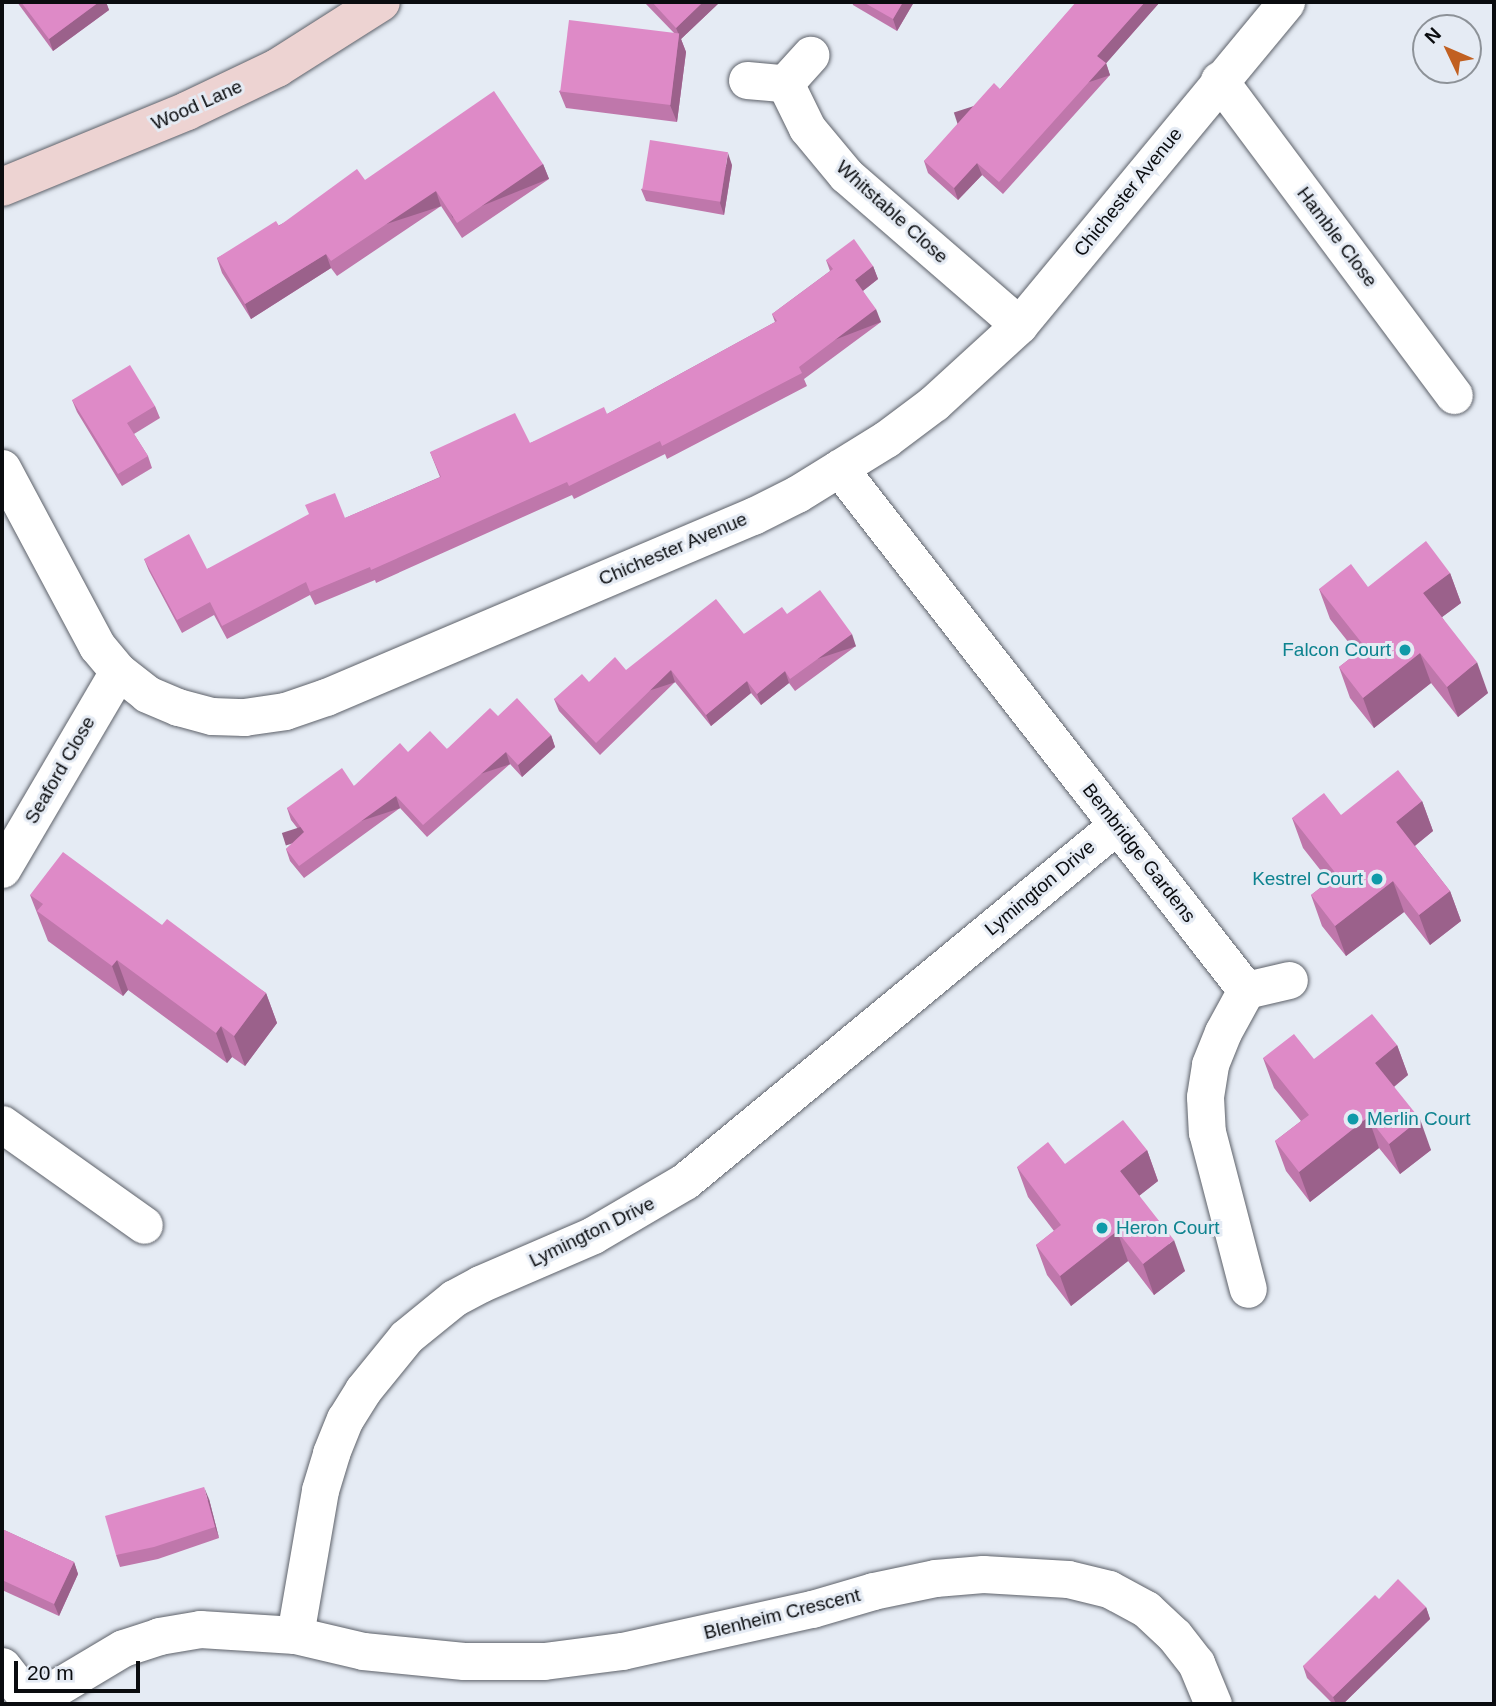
<!DOCTYPE html>
<style>
body{margin:0}
#map{position:relative;width:1496px;height:1706px;overflow:hidden;background:#e5ebf4;font-family:Arial,sans-serif}
div>[style]{position:absolute}
[style*='--x']{left:calc(var(--x)*1px);top:calc(var(--y)*1px);width:calc(var(--w)*1px);rotate:calc(var(--a)*1deg)}
.roads{filter:drop-shadow(0 0 2px #5e626a) drop-shadow(0 0 2px #5e626a)}
.street>*{height:37px;margin:-18.5px;padding:0 18.5px;transform-origin:18.5px;border-radius:18.5px;background:#fff}
.secondary>*{height:38px;margin:-19px;padding:0 19px;transform-origin:19px;border-radius:19px;background:#edd3d2}
.wall>*{inset:0;background:#bf77ab}
.shaded-wall>*{inset:0;background:#9b618b;transform-origin:0 0}
.building>*{inset:0;background:#de8ac7;transform-origin:0 0}
.dots>*{width:19px;height:19px;translate:-50% -50%;box-sizing:border-box;border:4px solid #e5ebf4;border-radius:50%}
span{translate:-50% -50%;white-space:nowrap;text-align:center;line-height:1.15;-webkit-text-stroke:6px #e5ebf4;paint-order:stroke}
.street-label{font-size:19px;color:#0a0c0f}
.culture-label{font-size:19px;color:#0d838f}
.right{translate:-100% -50%;text-align:right}
.left{translate:0 -50%;text-align:left}
.frame{position:absolute;inset:0;border:4px solid #0a0c0f;pointer-events:none}
.north{position:absolute;left:1412px;top:14px;width:70px;height:70px;box-sizing:border-box;background:#e5ebf4;border:2px solid #8d9298;border-radius:50%;rotate:314deg;font-size:19px;font-weight:700;line-height:28px;text-align:center;color:#0a0c0f}
.north::after{content:'';display:block;margin:auto;width:24px;height:32px;background:#c16021;clip-path:polygon(50% 0,100% 100%,50% 72%,0 100%)}
.scale{position:absolute;left:14px;top:1661px;width:126px;height:32px;box-sizing:border-box;border:4px solid #0a0c0f;border-top:0;padding-left:9px;font-size:21px;line-height:24px;white-space:nowrap;color:#0a0c0f;-webkit-text-stroke:5px #e5ebf4;paint-order:stroke}
</style>
<div id="map">
<div class="roads">
<div class="street">
<i style="--x:747;--y:80;--w:38;--a:5"></i>
<i style="--x:785;--y:83;--w:38;--a:-48"></i>
<i style="--x:1219;--y:80;--w:393;--a:53.3"></i>
<i style="--x:785;--y:83;--w:50;--a:63.9"></i>
<i style="--x:807;--y:128;--w:61;--a:50.3"></i>
<i style="--x:846;--y:175;--w:229;--a:40.9"></i>
<i style="--x:2;--y:468;--w:202;--a:61.9"></i>
<i style="--x:97;--y:646;--w:33;--a:50"></i>
<i style="--x:118;--y:671;--w:37;--a:38"></i>
<i style="--x:147;--y:694;--w:34;--a:23"></i>
<i style="--x:178;--y:707;--w:35;--a:15"></i>
<i style="--x:212;--y:716;--w:32;--a:2"></i>
<i style="--x:244;--y:717;--w:41;--a:-8.3"></i>
<i style="--x:285;--y:711;--w:43;--a:-18.9"></i>
<i style="--x:326;--y:697;--w:464;--a:-23"></i>
<i style="--x:753;--y:516;--w:49;--a:-26.6"></i>
<i style="--x:797;--y:494;--w:105;--a:-31.7"></i>
<i style="--x:886;--y:439;--w:60;--a:-36.9"></i>
<i style="--x:934;--y:403;--w:115;--a:-42.5"></i>
<i style="--x:1019;--y:325;--w:419;--a:-50.4"></i>
<i style="--x:839;--y:468;--w:662;--a:52.06"></i>
<i style="--x:1246;--y:990;--w:48;--a:118.7"></i>
<i style="--x:1223;--y:1032;--w:35;--a:112"></i>
<i style="--x:1210;--y:1065;--w:32;--a:99"></i>
<i style="--x:1205;--y:1097;--w:35;--a:87"></i>
<i style="--x:1207;--y:1132;--w:162;--a:75.4"></i>
<i style="--x:2;--y:869;--w:229;--a:-59.6"></i>
<i style="--x:1246;--y:990;--w:44;--a:-13.1"></i>
<i style="--x:2;--y:1124;--w:174;--a:35.4"></i>
<i style="--x:295;--y:1635;--w:147;--a:-80.2"></i>
<i style="--x:320;--y:1490;--w:39;--a:-73"></i>
<i style="--x:331;--y:1453;--w:37;--a:-68"></i>
<i style="--x:345;--y:1419;--w:34;--a:-58"></i>
<i style="--x:363;--y:1390;--w:68;--a:-50.9"></i>
<i style="--x:406;--y:1337;--w:62;--a:-39.1"></i>
<i style="--x:454;--y:1298;--w:30;--a:-28"></i>
<i style="--x:480;--y:1284;--w:123;--a:-23.4"></i>
<i style="--x:593;--y:1235;--w:107;--a:-30.4"></i>
<i style="--x:685;--y:1181;--w:560;--a:-39.49"></i>
<i style="--x:2;--y:1666;--w:47;--a:51.9"></i>
<i style="--x:29;--y:1704;--w:109;--a:-30.8"></i>
<i style="--x:123;--y:1648;--w:38;--a:-18"></i>
<i style="--x:159;--y:1636;--w:42;--a:-9.7"></i>
<i style="--x:200;--y:1629;--w:95;--a:3.6"></i>
<i style="--x:295;--y:1635;--w:70;--a:13.2"></i>
<i style="--x:363;--y:1651;--w:101;--a:5.7"></i>
<i style="--x:464;--y:1661;--w:80;--a:0"></i>
<i style="--x:544;--y:1661;--w:79;--a:-7.3"></i>
<i style="--x:622;--y:1651;--w:195;--a:-12.5"></i>
<i style="--x:812;--y:1609;--w:64;--a:-16.4"></i>
<i style="--x:873;--y:1591;--w:63;--a:-11.8"></i>
<i style="--x:935;--y:1578;--w:48;--a:-4.8"></i>
<i style="--x:983;--y:1574;--w:85;--a:3.4"></i>
<i style="--x:1068;--y:1579;--w:42;--a:13.7"></i>
<i style="--x:1109;--y:1589;--w:42;--a:28.4"></i>
<i style="--x:1146;--y:1609;--w:38;--a:43"></i>
<i style="--x:1174;--y:1635;--w:36;--a:52"></i>
<i style="--x:1196;--y:1663;--w:44;--a:67.5"></i>
</div>
<div class="secondary">
<i style="--x:2;--y:187;--w:200;--a:-22.3"></i>
<i style="--x:187;--y:111;--w:100;--a:-25.5"></i>
<i style="--x:277;--y:68;--w:123;--a:-32.4"></i>
</div>
</div>
<div class="wall">
<i style="clip-path:polygon(17px 2px,106px 2px,109px 10px,53px 51px)"></i>
<i style="clip-path:polygon(644px 2px,720px 2px,681px 39px,686px 52px,677px 122px,566px 108px,559px 91px,675px 34px)"></i>
<i style="clip-path:polygon(852px 2px,914px 2px,897px 31px,853px 5px)"></i>
<i style="clip-path:polygon(1160px 2px,1106px 63px,1110px 75px,1003px 194px,982px 175px,958px 200px,928px 173px,924px 161px,1000px 89px,1069px 11px)"></i>
<i style="clip-path:polygon(543px 164px,549px 179px,462px 238px,441px 206px,337px 276px,331px 268px,251px 319px,222px 273px,217px 258px,365px 180px)"></i>
<i style="clip-path:polygon(732px 165px,724px 215px,646px 201px,641px 189px)"></i>
<i style="clip-path:polygon(826px 260px,873px 266px,878px 279px,863px 291px,881px 322px,804px 379px,807px 386px,667px 459px,665px 454px,574px 499px,572px 495px,376px 583px,375px 580px,315px 605px,310px 595px,227px 639px,214px 615px,182px 633px,149px 571px,144px 559px,207px 569px,345px 518px,440px 477px,430px 452px,530px 443px,607px 414px,775px 322px,772px 314px,830px 271px)"></i>
<i style="clip-path:polygon(72px 400px,155px 406px,160px 418px,134px 434px,148px 456px,152px 468px,122px 486px,77px 412px)"></i>
<i style="clip-path:polygon(1450px 573px,1461px 603px,1442px 617px,1488px 693px,1458px 717px,1431px 683px,1374px 728px,1350px 698px,1339px 667px,1357px 653px,1330px 619px,1319px 589px,1368px 587px)"></i>
<i style="clip-path:polygon(787px 614px,856px 646px,795px 691px,789px 683px,761px 705px,751px 693px,711px 726px,675px 682px,600px 755px,559px 711px,554px 699px,589px 682px,744px 634px)"></i>
<i style="clip-path:polygon(498px 716px,551px 735px,555px 747px,522px 777px,510px 764px,427px 837px,400px 808px,304px 878px,290px 861px,286px 849px,302px 834px,291px 820px,287px 808px,354px 786px,408px 752px,447px 749px)"></i>
<i style="clip-path:polygon(1422px 801px,1433px 831px,1415px 846px,1450px 891px,1461px 921px,1430px 945px,1404px 912px,1346px 956px,1322px 926px,1311px 895px,1329px 881px,1303px 848px,1292px 818px,1341px 815px)"></i>
<i style="clip-path:polygon(30px 895px,162px 925px,266px 993px,277px 1023px,245px 1066px,232px 1057px,227px 1063px,128px 990px,123px 996px,48px 941px)"></i>
<i style="clip-path:polygon(1397px 1045px,1408px 1075px,1394px 1087px,1431px 1150px,1400px 1174px,1379px 1148px,1310px 1202px,1286px 1171px,1275px 1141px,1301px 1121px,1274px 1088px,1263px 1058px,1314px 1059px)"></i>
<i style="clip-path:polygon(1147px 1150px,1158px 1181px,1139px 1196px,1185px 1271px,1154px 1295px,1128px 1261px,1071px 1306px,1047px 1275px,1036px 1245px,1054px 1231px,1028px 1197px,1017px 1167px,1065px 1164px)"></i>
<i style="clip-path:polygon(209px 1499px,219px 1538px,158px 1559px,120px 1567px,116px 1555px)"></i>
<i style="clip-path:polygon(2px 1529px,74px 1562px,78px 1574px,59px 1616px,2px 1590px)"></i>
<i style="clip-path:polygon(1426px 1607px,1430px 1619px,1343px 1704px,1333px 1704px,1307px 1678px,1303px 1666px)"></i>
</div>
<div class="shaded-wall">
<i style="clip-path:polygon(99px 2px,106px 2px,109px 10px,53px 51px,49px 39px)"></i>
<i style="clip-path:polygon(703px 2px,720px 2px,681px 39px,686px 52px,677px 122px,670px 105px,679px 35px,676px 28px)"></i>
<i style="clip-path:polygon(903px 2px,914px 2px,897px 31px,893px 19px)"></i>
<i style="clip-path:polygon(1145px 2px,1160px 2px,1102px 68px,1097px 56px)"></i>
<i style="left:1106px;top:63px;width:13px;height:160px;rotate:72deg"></i>
<i style="clip-path:polygon(728px 153px,732px 165px,724px 215px,720px 203px)"></i>
<i style="clip-path:polygon(977px 163px,982px 175px,958px 200px,954px 188px)"></i>
<i style="left:543px;top:164px;width:16px;height:104px;rotate:68deg"></i>
<i style="left:436px;top:191px;width:16px;height:126px;rotate:72deg"></i>
<i style="clip-path:polygon(326px 254px,331px 268px,251px 319px,245px 304px)"></i>
<i style="clip-path:polygon(873px 266px,878px 279px,860px 293px,855px 280px)"></i>
<i style="left:876px;top:309px;width:14px;height:96px;rotate:69deg"></i>
<i style="clip-path:polygon(1450px 573px,1461px 603px,1434px 623px,1423px 593px)"></i>
<i style="left:852px;top:634px;width:13px;height:77px;rotate:72deg"></i>
<i style="clip-path:polygon(1420px 653px,1431px 683px,1374px 728px,1363px 698px)"></i>
<i style="clip-path:polygon(1477px 662px,1488px 693px,1458px 717px,1447px 687px)"></i>
<i style="left:671px;top:670px;width:13px;height:105px;rotate:72deg"></i>
<i style="clip-path:polygon(785px 671px,789px 683px,761px 705px,757px 694px)"></i>
<i style="clip-path:polygon(747px 681px,751px 693px,711px 726px,706px 715px)"></i>
<i style="clip-path:polygon(551px 735px,555px 747px,522px 777px,518px 765px)"></i>
<i style="left:506px;top:752px;width:13px;height:111px;rotate:72deg"></i>
<i style="left:396px;top:796px;width:13px;height:120px;rotate:72deg"></i>
<i style="clip-path:polygon(1422px 801px,1433px 831px,1407px 852px,1396px 822px)"></i>
<i style="clip-path:polygon(1393px 881px,1404px 912px,1346px 956px,1335px 926px)"></i>
<i style="clip-path:polygon(1450px 891px,1461px 921px,1430px 945px,1419px 915px)"></i>
<i style="clip-path:polygon(117px 960px,128px 990px,123px 996px,112px 966px)"></i>
<i style="clip-path:polygon(266px 993px,277px 1023px,245px 1066px,234px 1036px)"></i>
<i style="clip-path:polygon(221px 1026px,232px 1057px,227px 1063px,216px 1033px)"></i>
<i style="clip-path:polygon(1397px 1045px,1408px 1075px,1386px 1093px,1375px 1063px)"></i>
<i style="clip-path:polygon(1368px 1117px,1379px 1148px,1310px 1202px,1299px 1172px)"></i>
<i style="clip-path:polygon(1420px 1119px,1431px 1150px,1400px 1174px,1389px 1144px)"></i>
<i style="clip-path:polygon(1147px 1150px,1158px 1181px,1131px 1202px,1120px 1171px)"></i>
<i style="clip-path:polygon(1117px 1231px,1128px 1261px,1071px 1306px,1060px 1276px)"></i>
<i style="clip-path:polygon(1174px 1240px,1185px 1271px,1154px 1295px,1143px 1264px)"></i>
<i style="clip-path:polygon(204px 1487px,209px 1499px,219px 1538px,215px 1527px)"></i>
<i style="clip-path:polygon(74px 1562px,78px 1574px,59px 1616px,54px 1604px)"></i>
<i style="clip-path:polygon(1426px 1607px,1430px 1619px,1343px 1704px,1336px 1704px,1333px 1697px)"></i>
</div>
<div class="building">
<i style="clip-path:polygon(21px 2px,99px 2px,49px 39px)"></i>
<i style="clip-path:polygon(652px 2px,703px 2px,676px 28px)"></i>
<i style="clip-path:polygon(863px 2px,903px 2px,893px 19px)"></i>
<i style="clip-path:polygon(1076px 2px,1145px 2px,1097px 56px,1106px 63px,999px 182px,977px 163px,954px 188px,924px 161px,994px 83px,1000px 89px)"></i>
<i style="left:569px;top:20px;width:111px;height:72px;rotate:7deg"></i>
<i style="clip-path:polygon(494px 91px,543px 164px,457px 223px,436px 191px,331px 261px,326px 254px,245px 304px,217px 258px,276px 221px,279px 226px,357px 169px,365px 180px)"></i>
<i style="left:650px;top:140px;width:79px;height:50px;rotate:9deg"></i>
<i style="clip-path:polygon(854px 239px,873px 266px,855px 280px,876px 309px,799px 367px,802px 373px,662px 446px,660px 441px,569px 486px,567px 482px,371px 570px,370px 567px,310px 592px,306px 582px,222px 626px,210px 602px,177px 620px,144px 559px,189px 534px,207px 569px,309px 514px,305px 505px,335px 493px,345px 518px,441px 477px,430px 452px,515px 413px,530px 443px,604px 407px,607px 414px,777px 321px,772px 314px,833px 269px,826px 260px)"></i>
<i style="clip-path:polygon(130px 365px,155px 406px,127px 423px,148px 456px,118px 474px,72px 400px)"></i>
<i style="clip-path:polygon(1426px 541px,1450px 573px,1423px 593px,1477px 662px,1447px 687px,1420px 653px,1363px 698px,1339px 667px,1365px 647px,1319px 589px,1351px 564px,1368px 587px)"></i>
<i style="clip-path:polygon(820px 590px,852px 634px,790px 679px,785px 671px,757px 694px,747px 681px,706px 715px,671px 670px,596px 743px,554px 699px,582px 674px,589px 682px,615px 657px,626px 670px,716px 599px,744px 634px,782px 607px,787px 614px)"></i>
<i style="clip-path:polygon(517px 698px,551px 735px,518px 765px,506px 752px,423px 825px,396px 796px,299px 866px,286px 849px,304px 832px,287px 808px,342px 768px,354px 786px,400px 743px,408px 752px,430px 731px,447px 749px,490px 708px,498px 716px)"></i>
<i style="clip-path:polygon(1398px 770px,1422px 801px,1396px 822px,1450px 891px,1419px 915px,1393px 881px,1335px 926px,1311px 895px,1337px 875px,1292px 818px,1324px 793px,1341px 815px)"></i>
<i style="clip-path:polygon(63px 852px,162px 925px,167px 919px,266px 993px,234px 1036px,221px 1026px,216px 1033px,117px 960px,112px 966px,37px 911px,43px 904px,30px 895px)"></i>
<i style="clip-path:polygon(1372px 1014px,1397px 1045px,1375px 1063px,1420px 1119px,1389px 1144px,1368px 1117px,1299px 1172px,1275px 1141px,1309px 1115px,1263px 1058px,1294px 1034px,1314px 1059px)"></i>
<i style="clip-path:polygon(1123px 1120px,1147px 1150px,1120px 1171px,1174px 1240px,1143px 1264px,1117px 1231px,1060px 1276px,1036px 1245px,1061px 1225px,1017px 1167px,1048px 1142px,1065px 1164px)"></i>
<i style="clip-path:polygon(204px 1487px,215px 1527px,154px 1547px,116px 1555px,105px 1516px)"></i>
<i style="clip-path:polygon(2px 1529px,74px 1562px,54px 1604px,2px 1580px)"></i>
<i style="clip-path:polygon(1398px 1579px,1426px 1607px,1333px 1697px,1303px 1666px,1375px 1595px,1379px 1599px)"></i>
</div>
<div class="dots">
<i style="left:1405px;top:650px;background:#0f9aa8"></i>
<i style="left:1377px;top:879px;background:#0f9aa8"></i>
<i style="left:1353px;top:1119px;background:#0f9aa8"></i>
<i style="left:1102px;top:1228px;background:#0f9aa8"></i>
</div>
<div class="street-label">
<span style="left:197px;top:105px;rotate:-24deg">Wood Lane</span>
<span style="left:1128px;top:192px;rotate:-51deg">Chichester Avenue</span>
<span style="left:892px;top:212px;rotate:42deg">Whitstable Close</span>
<span style="left:1337px;top:237px;rotate:53deg">Hamble Close</span>
<span style="left:673px;top:549px;rotate:-23deg">Chichester Avenue</span>
<span style="left:60px;top:770px;rotate:-60deg">Seaford Close</span>
<span style="left:1139px;top:853px;rotate:52deg">Bembridge Gardens</span>
<span style="left:1040px;top:888px;rotate:-40deg">Lymington Drive</span>
<span style="left:592px;top:1232px;rotate:-26deg">Lymington Drive</span>
<span style="left:782px;top:1614px;rotate:-14deg">Blenheim Crescent</span>
</div>
<div class="culture-label">
<span class="right" style="left:1391px;top:650px">Falcon Court</span>
<span class="right" style="left:1363px;top:879px">Kestrel Court</span>
<span class="left" style="left:1367px;top:1119px">Merlin Court</span>
<span class="left" style="left:1116px;top:1228px">Heron Court</span>
</div>
<div class="frame"></div>
<div class="north">N</div>
<div class="scale">20 m</div>
</div>
